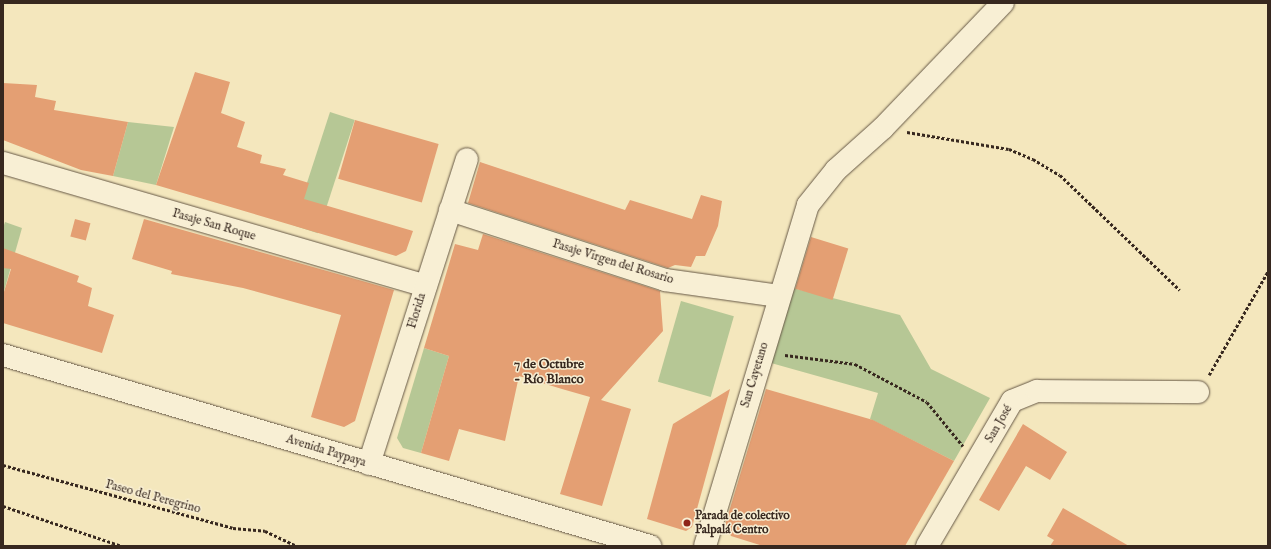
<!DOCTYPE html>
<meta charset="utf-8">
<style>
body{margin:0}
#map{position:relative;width:1271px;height:549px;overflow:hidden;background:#f4e7bd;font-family:"IM FELL English",serif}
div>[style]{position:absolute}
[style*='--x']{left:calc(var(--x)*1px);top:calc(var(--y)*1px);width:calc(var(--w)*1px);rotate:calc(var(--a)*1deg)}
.green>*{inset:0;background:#b6c795;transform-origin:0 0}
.building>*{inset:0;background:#e49f73;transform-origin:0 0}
.path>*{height:2.5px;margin-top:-1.25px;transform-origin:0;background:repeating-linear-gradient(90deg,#37281f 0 3px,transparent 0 5px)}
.roads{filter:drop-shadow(0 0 1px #665846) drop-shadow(0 0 1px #665846)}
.minor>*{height:22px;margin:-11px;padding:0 11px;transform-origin:11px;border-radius:11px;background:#f8efd4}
.dots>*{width:11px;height:11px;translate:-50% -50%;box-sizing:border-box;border:2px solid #f8efd4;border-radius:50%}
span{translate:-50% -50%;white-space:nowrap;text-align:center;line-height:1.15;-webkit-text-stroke:3px #f8efd4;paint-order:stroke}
.street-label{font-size:12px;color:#37281f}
.poi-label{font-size:12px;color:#37281f;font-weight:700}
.left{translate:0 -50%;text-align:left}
.neighbourhood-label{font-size:13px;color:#37281f;font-weight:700}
.frame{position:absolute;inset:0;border:4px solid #37281f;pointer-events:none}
</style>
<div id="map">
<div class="green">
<i style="left:330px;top:112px;width:26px;height:119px;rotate:18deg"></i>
<i style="clip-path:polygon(128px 122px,174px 127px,156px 185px,113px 176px)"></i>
<i style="clip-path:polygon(5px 222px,22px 228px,3px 295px,3px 228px)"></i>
<i style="clip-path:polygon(793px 288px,900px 315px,931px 369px,990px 398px,954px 461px,870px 419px,878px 393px,771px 363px)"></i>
<i style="left:681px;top:301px;width:55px;height:84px;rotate:16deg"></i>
<i style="clip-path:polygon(424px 348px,449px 356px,421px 453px,403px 448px,397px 438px)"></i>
</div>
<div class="building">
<i style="clip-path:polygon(195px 72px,230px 82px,221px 113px,245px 122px,237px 147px,262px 155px,260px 163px,286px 169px,283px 175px,309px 183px,304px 199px,413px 231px,406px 251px,396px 256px,156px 185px)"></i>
<i style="clip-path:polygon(3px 83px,37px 85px,35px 97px,56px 101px,54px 110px,128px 122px,113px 176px,81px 170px,3px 140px)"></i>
<i style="left:355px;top:120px;width:87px;height:61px;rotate:16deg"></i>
<i style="clip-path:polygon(480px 162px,625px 210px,630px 200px,692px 219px,701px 195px,722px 201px,718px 226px,705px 256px,696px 256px,691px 267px,675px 265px,668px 268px,468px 203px)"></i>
<i style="left:75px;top:219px;width:16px;height:18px;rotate:15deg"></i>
<i style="clip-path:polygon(144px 219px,394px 290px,355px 421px,344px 427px,311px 417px,341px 315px,243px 288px,171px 274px,172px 271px,132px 259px)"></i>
<i style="clip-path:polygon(483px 234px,660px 291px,663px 331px,601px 400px,631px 409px,602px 506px,560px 494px,590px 397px,562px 389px,519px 376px,505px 441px,459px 429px,449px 461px,421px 453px,449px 356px,424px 348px,455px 244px,478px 250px)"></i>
<i style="left:811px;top:237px;width:39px;height:54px;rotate:17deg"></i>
<i style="clip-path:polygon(3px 248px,79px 276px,77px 282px,92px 288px,88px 306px,114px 315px,102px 353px,3px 323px,3px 295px,11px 269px,3px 268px)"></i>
<i style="clip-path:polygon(730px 389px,692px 527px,686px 531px,647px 519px,673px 424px)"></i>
<i style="clip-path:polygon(766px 389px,873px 420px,954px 461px,905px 546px,763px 546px,731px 536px,725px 525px)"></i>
<i style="clip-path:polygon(1023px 424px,1067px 452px,1050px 480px,1026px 466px,999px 511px,979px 500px)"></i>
<i style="clip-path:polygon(1063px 508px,1129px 546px,1050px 546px,1054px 540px,1047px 536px)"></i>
</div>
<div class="path">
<i style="--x:907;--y:132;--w:103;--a:9.5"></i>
<i style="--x:1009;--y:149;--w:26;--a:23"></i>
<i style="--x:1033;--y:159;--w:31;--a:31"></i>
<i style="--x:1060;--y:175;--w:166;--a:43.8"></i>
<i style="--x:785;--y:355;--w:71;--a:7.3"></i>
<i style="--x:855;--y:364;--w:81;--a:27.8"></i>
<i style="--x:927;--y:402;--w:57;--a:50.7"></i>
<i style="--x:1209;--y:375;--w:120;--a:-60.4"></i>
<i style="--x:3;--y:465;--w:238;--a:15.3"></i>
<i style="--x:233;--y:528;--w:32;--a:5"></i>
<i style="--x:265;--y:531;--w:35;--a:25"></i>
<i style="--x:3;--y:506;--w:126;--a:18.6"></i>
</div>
<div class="roads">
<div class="minor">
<i style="--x:3;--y:163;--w:440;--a:16.2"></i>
<i style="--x:450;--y:210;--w:226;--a:18"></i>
<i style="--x:665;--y:280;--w:115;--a:8"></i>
<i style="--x:3;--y:355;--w:675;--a:16.45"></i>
<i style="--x:369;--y:464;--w:320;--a:-72.2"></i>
<i style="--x:705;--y:546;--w:356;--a:-73.2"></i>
<i style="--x:808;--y:205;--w:45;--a:-51.3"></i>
<i style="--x:836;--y:170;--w:63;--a:-41.8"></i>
<i style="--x:883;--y:128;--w:173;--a:-46.2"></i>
<i style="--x:927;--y:546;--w:168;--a:-59.6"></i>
<i style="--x:1012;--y:401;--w:27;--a:-22"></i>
<i style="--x:1037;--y:391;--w:161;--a:0.4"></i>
</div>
</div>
<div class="dots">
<i style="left:687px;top:523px;background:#8f2418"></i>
</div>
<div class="street-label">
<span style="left:214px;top:225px;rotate:16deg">Pasaje San Roque</span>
<span style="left:613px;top:262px;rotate:17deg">Pasaje Virgen del Rosario</span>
<span style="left:417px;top:311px;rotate:-73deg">Florida</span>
<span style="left:755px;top:375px;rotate:-73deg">San Cayetano</span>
<span style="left:999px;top:424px;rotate:-60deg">San José</span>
<span style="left:326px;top:451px;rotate:17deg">Avenida Paypaya</span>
<span style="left:153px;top:497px;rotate:15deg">Paseo del Peregrino</span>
</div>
<div class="poi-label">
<span class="left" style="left:695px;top:523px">Parada de colectivo<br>Palpalá Centro</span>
</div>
<div class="neighbourhood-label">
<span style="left:549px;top:373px">7 de Octubre<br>- Río Blanco</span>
</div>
<div class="frame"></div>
</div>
